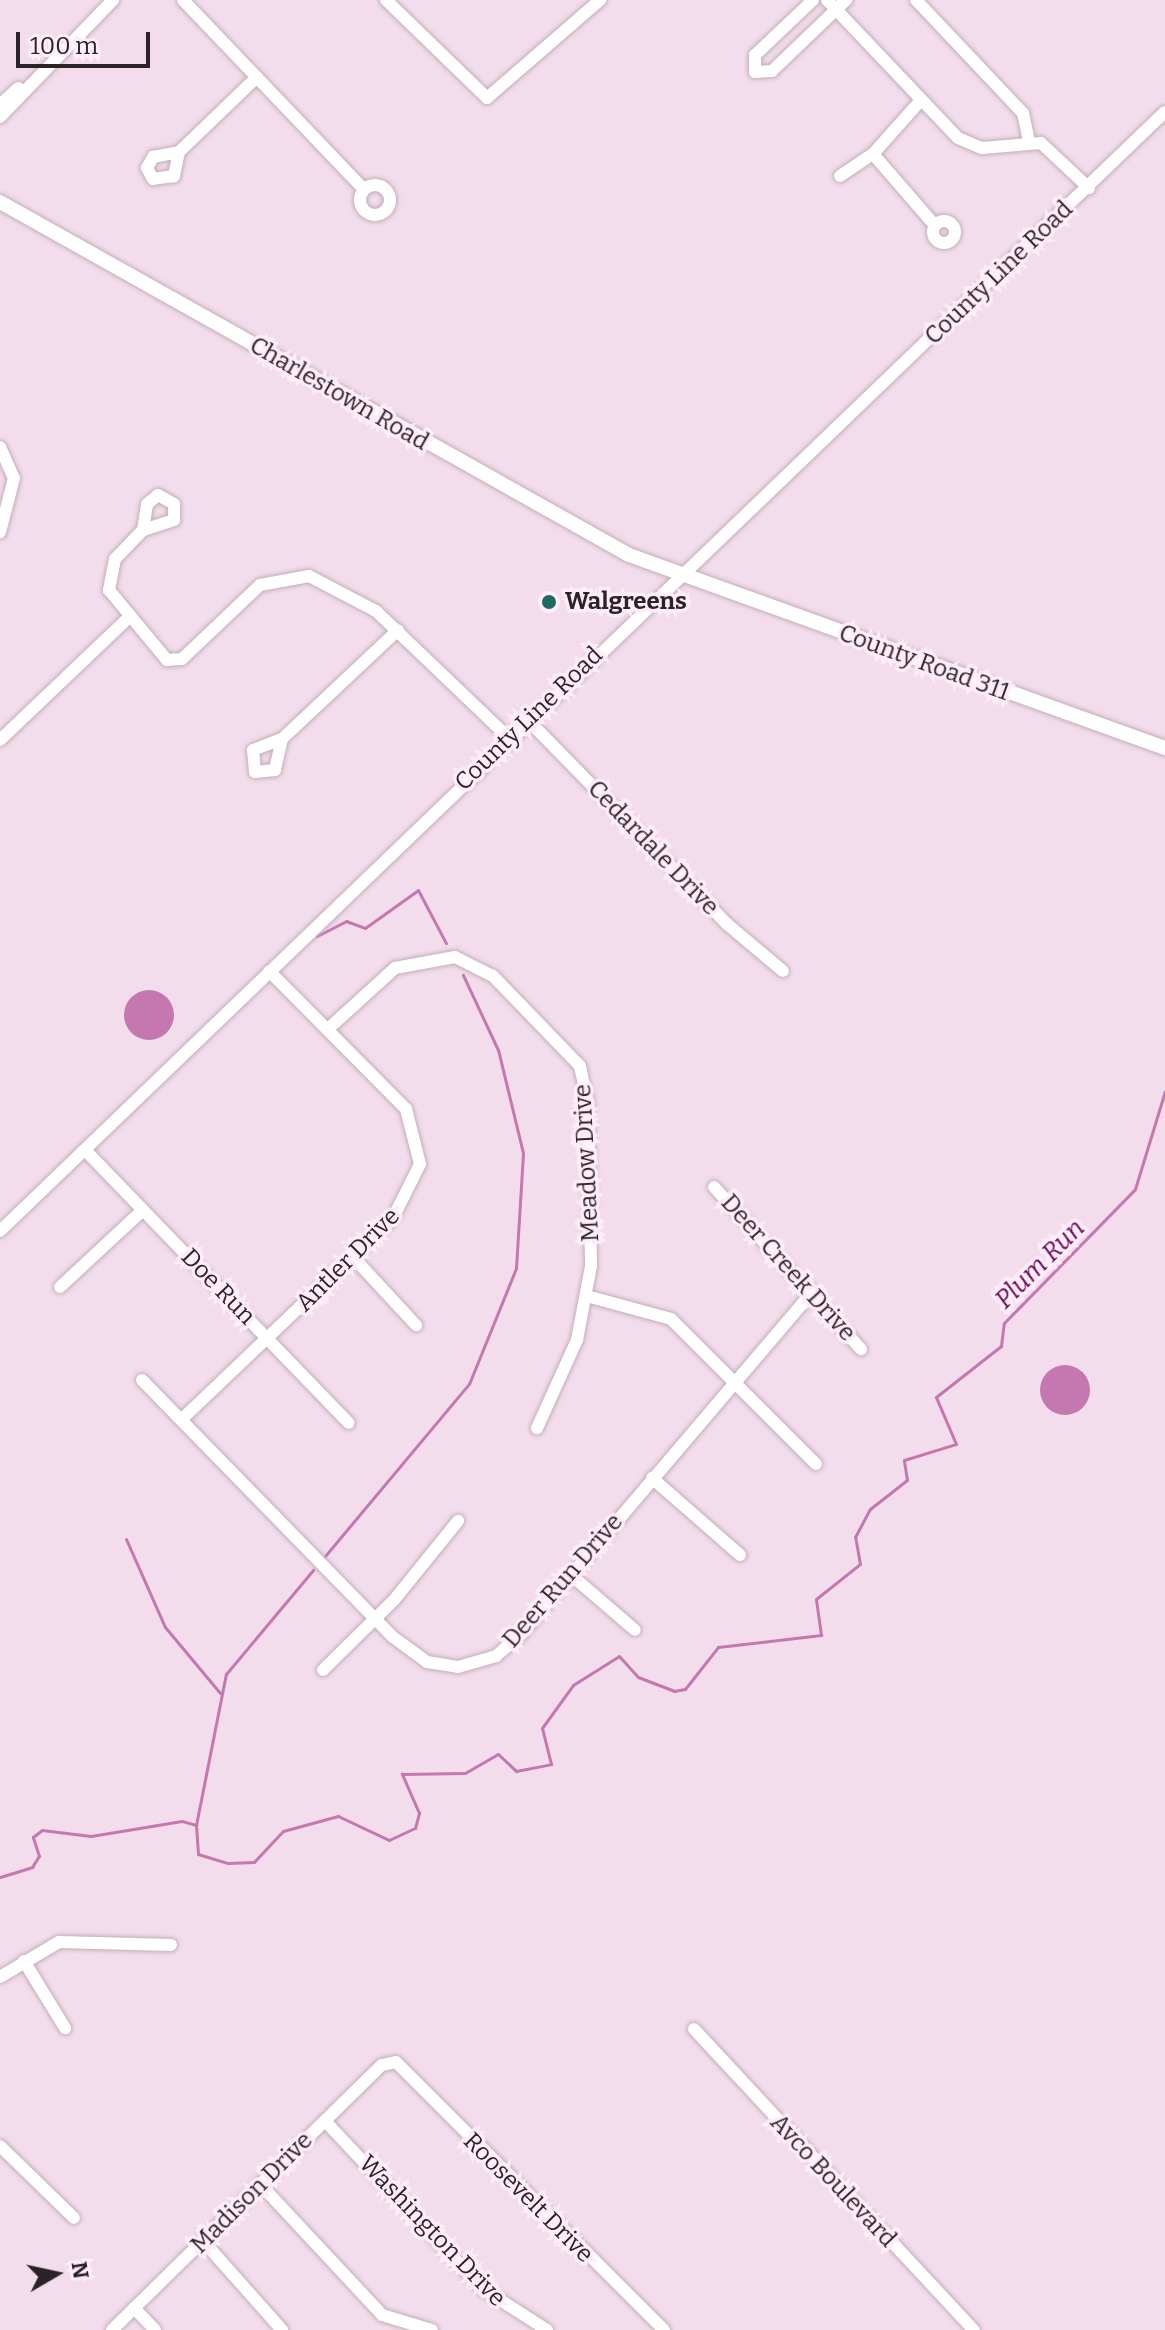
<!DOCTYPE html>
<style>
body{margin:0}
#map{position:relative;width:1165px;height:2330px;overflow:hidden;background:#f3ddec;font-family:Bitter,serif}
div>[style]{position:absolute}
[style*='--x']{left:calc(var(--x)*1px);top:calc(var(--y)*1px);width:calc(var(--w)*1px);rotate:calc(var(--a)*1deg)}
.water>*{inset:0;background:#c478af}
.round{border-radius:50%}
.stream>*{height:3px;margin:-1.5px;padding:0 1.5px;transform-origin:1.5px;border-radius:1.5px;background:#c478af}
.roads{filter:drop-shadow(0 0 2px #c3aebb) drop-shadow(0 0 2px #c3aebb)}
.minor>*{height:12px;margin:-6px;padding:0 6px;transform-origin:6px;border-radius:6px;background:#fff}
.minor>.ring{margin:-6px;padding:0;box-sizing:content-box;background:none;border:12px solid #fff;border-radius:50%}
.major>*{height:14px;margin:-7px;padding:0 7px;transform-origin:7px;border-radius:7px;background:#fff}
.dots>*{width:22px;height:22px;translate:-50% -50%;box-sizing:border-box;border:4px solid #feecf8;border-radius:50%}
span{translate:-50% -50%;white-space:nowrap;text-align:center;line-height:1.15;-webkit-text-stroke:7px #feecf8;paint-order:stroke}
.street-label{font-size:24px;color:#2b2328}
.poi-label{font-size:24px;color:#2b2328;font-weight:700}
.left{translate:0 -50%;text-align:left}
.water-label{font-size:26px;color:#680a56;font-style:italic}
.north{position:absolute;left:16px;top:2234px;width:80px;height:80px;-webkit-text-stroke:6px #feecf8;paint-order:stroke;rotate:81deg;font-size:22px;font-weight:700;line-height:32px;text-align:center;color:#2b2328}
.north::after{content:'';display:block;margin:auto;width:28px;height:36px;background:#2b2328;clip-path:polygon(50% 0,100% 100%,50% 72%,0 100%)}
.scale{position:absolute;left:16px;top:32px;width:134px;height:36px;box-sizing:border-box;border:4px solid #2b2328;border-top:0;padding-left:10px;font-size:24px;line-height:28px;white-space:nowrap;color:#2b2328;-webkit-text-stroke:6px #feecf8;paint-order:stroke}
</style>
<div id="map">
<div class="water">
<i class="round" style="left:124px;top:990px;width:50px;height:50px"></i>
<i class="round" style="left:1040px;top:1365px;width:50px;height:50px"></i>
</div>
<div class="stream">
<i style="--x:317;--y:936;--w:33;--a:-27"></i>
<i style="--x:346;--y:921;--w:20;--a:20"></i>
<i style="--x:365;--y:928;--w:65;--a:-35.6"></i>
<i style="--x:418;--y:890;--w:60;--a:62.2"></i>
<i style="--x:126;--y:1539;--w:96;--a:66.1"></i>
<i style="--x:165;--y:1627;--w:86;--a:50.2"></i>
<i style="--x:325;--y:1556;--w:224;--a:-50.1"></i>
<i style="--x:469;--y:1384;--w:125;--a:-67.9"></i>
<i style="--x:516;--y:1268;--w:115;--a:-86.5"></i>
<i style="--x:523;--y:1153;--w:106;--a:-103.6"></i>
<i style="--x:498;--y:1050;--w:83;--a:-115"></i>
<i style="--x:196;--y:1825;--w:154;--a:-78.8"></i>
<i style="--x:226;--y:1674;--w:136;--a:-50.1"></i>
<i style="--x:0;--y:1877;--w:34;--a:-17"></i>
<i style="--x:32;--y:1867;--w:13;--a:-58"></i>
<i style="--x:39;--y:1856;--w:20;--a:-108"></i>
<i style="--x:33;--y:1837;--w:11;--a:-38"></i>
<i style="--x:42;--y:1830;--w:49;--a:7"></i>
<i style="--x:91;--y:1836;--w:92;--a:-9.4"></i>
<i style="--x:182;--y:1821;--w:15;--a:16"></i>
<i style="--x:196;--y:1825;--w:29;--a:86"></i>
<i style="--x:198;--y:1854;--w:31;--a:17"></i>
<i style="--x:228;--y:1863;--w:26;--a:-2"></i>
<i style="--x:254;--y:1862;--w:42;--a:-46.9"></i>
<i style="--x:283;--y:1831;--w:57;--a:-15.3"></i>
<i style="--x:338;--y:1816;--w:56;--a:25.2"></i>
<i style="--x:389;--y:1840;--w:29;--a:-25"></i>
<i style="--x:415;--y:1828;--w:16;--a:-75"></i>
<i style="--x:419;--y:1813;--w:43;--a:-113.6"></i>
<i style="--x:402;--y:1774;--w:63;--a:-0.9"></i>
<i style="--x:465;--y:1773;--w:38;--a:-30"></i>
<i style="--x:498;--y:1754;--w:25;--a:43"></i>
<i style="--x:516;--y:1771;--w:36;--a:-11"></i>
<i style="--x:551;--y:1764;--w:37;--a:-104"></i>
<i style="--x:542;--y:1728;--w:53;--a:-54.2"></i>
<i style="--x:573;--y:1685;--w:54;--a:-32.2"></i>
<i style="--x:619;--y:1656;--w:28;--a:48"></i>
<i style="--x:638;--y:1677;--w:39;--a:21"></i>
<i style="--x:674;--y:1691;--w:11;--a:-10"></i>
<i style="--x:685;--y:1689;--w:53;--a:-51.8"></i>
<i style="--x:718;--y:1647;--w:104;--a:-6.6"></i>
<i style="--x:821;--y:1635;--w:36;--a:-98"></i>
<i style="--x:816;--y:1599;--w:56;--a:-38.5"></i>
<i style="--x:860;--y:1564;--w:27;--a:-100"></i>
<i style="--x:855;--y:1537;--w:32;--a:-62"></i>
<i style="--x:870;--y:1509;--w:47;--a:-38.1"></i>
<i style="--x:907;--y:1480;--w:20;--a:-99"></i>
<i style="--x:904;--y:1460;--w:54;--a:-17.1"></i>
<i style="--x:956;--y:1444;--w:51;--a:-113.1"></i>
<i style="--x:936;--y:1397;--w:83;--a:-38.1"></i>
<i style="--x:1001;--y:1346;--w:23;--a:-83"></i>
<i style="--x:1004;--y:1323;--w:187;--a:-45.6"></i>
<i style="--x:1135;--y:1189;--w:102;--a:-73"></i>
</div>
<div class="roads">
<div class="minor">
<i style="--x:183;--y:0;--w:257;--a:46.3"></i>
<i style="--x:386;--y:0;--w:141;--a:44.1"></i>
<i style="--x:487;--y:98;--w:150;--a:-40.9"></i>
<i style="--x:813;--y:0;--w:80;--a:136.5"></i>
<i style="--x:755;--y:55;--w:17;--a:90"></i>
<i style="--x:755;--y:72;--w:17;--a:-3"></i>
<i style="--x:772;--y:71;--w:103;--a:-43.8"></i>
<i style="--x:827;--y:0;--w:190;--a:46.5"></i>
<i style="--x:958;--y:138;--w:26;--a:23"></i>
<i style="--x:982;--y:148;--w:59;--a:-4.8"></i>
<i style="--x:1041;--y:143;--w:66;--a:43.2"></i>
<i style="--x:916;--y:0;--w:156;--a:46.6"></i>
<i style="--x:1023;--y:113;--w:29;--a:78"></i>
<i style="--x:921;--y:100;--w:72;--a:131.6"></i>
<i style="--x:873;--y:154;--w:90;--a:49.1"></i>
<i style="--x:0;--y:105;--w:25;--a:-43"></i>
<i style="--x:0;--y:117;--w:163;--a:-46"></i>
<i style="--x:179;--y:152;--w:108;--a:-43.9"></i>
<i style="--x:179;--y:152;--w:25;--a:102"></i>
<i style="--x:174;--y:176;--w:21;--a:172"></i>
<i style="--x:153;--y:179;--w:13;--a:-119"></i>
<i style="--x:147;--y:168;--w:13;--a:-61"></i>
<i style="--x:153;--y:157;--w:26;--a:-11"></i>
<i style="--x:840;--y:176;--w:40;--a:-34"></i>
<i class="ring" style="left:360px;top:185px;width:18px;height:18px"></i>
<i class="ring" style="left:933px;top:221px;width:10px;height:10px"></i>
<i style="--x:0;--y:447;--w:34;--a:66"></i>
<i style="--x:14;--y:478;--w:56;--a:104.5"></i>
<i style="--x:158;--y:495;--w:18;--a:29"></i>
<i style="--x:174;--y:504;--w:16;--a:90"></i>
<i style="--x:174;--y:520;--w:33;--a:162"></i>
<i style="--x:143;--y:530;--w:26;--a:-81"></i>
<i style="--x:147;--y:504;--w:14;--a:-39"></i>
<i style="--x:143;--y:530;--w:40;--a:134"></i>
<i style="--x:115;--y:559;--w:32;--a:101"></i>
<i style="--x:109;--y:590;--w:91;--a:50.4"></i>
<i style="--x:167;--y:660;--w:15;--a:-4"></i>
<i style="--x:182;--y:659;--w:108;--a:-43.5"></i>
<i style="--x:260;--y:585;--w:50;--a:-10.4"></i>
<i style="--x:309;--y:576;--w:76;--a:27.6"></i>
<i style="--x:376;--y:611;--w:182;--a:43.7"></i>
<i style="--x:527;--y:719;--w:286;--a:45.7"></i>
<i style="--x:727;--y:924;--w:73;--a:40"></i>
<i style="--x:282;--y:739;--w:159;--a:-43.2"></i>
<i style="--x:282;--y:739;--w:32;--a:103"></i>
<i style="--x:275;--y:770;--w:20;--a:174"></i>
<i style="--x:255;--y:772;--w:22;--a:-95"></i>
<i style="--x:253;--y:750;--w:31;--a:-21"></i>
<i style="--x:0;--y:740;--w:177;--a:-43.6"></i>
<i style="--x:328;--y:1029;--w:91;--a:-42.3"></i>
<i style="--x:395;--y:968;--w:61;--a:-10.4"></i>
<i style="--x:455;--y:957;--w:42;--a:26.6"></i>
<i style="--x:493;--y:976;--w:125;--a:46"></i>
<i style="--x:580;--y:1066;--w:40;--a:78"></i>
<i style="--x:588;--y:1105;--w:161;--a:88.9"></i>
<i style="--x:591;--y:1266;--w:75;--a:100.7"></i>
<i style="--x:577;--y:1340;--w:97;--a:114.4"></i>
<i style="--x:86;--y:1151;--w:378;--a:46"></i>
<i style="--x:714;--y:1187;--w:219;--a:47.8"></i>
<i style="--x:0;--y:1231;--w:1615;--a:-43.85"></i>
<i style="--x:353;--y:1257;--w:93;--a:47.2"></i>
<i style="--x:60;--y:1287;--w:113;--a:-42.9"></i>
<i style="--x:587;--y:1296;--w:87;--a:15.3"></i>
<i style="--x:671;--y:1319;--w:205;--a:45"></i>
<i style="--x:142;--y:1380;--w:359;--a:45.7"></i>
<i style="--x:393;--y:1637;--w:42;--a:36.3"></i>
<i style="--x:427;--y:1662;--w:31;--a:9"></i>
<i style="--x:458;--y:1667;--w:40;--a:-16"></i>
<i style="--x:496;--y:1656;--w:35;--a:-41"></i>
<i style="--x:522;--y:1633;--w:449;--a:-49.6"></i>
<i style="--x:182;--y:1419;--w:291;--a:-43.6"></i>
<i style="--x:393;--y:1218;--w:60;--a:-63.4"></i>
<i style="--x:420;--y:1164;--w:57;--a:-104.3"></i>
<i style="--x:406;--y:1109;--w:194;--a:-134.8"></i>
<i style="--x:652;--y:1478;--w:117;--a:41.2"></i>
<i style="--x:571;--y:1575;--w:84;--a:40.7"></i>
<i style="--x:323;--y:1670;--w:100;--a:-44.6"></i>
<i style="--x:394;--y:1600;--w:102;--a:-51"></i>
<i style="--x:24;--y:1961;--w:79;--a:58.5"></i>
<i style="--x:0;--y:1977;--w:69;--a:-30.7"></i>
<i style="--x:59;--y:1942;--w:112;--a:1.5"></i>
<i style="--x:694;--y:2029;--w:411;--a:47.1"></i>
<i style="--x:325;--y:2121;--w:231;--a:46.8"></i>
<i style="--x:483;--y:2289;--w:76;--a:32.6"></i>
<i style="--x:0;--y:2146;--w:103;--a:44.2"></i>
<i style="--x:260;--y:2184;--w:179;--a:47"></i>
<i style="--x:382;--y:2315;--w:52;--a:16.7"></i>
<i style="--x:204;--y:2242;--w:118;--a:48.4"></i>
<i style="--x:134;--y:2308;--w:30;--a:46"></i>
<i style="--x:112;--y:2330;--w:378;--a:-44.5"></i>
<i style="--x:382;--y:2065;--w:14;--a:-12"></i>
<i style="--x:396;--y:2062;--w:379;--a:45"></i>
</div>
<div class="major">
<i style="--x:0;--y:202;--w:721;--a:29.3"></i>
<i style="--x:629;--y:555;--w:570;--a:19.8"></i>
</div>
</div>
<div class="dots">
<i style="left:549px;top:602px;background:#1e6964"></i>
</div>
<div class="street-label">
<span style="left:999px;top:273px;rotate:-44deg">County Line Road</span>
<span style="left:339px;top:394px;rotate:30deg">Charlestown Road</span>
<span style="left:924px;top:663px;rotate:20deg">County Road 311</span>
<span style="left:529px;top:719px;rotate:-44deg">County Line Road</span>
<span style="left:653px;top:848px;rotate:46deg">Cedardale Drive</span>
<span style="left:587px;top:1163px;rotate:-93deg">Meadow Drive</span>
<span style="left:348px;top:1260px;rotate:-45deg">Antler Drive</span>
<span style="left:788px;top:1268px;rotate:48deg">Deer Creek Drive</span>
<span style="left:218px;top:1287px;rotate:46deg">Doe Run</span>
<span style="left:563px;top:1581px;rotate:-49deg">Deer Run Drive</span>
<span style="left:833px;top:2181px;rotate:47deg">Avco Boulevard</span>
<span style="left:252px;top:2193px;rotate:-45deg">Madison Drive</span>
<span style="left:528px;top:2198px;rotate:45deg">Roosevelt Drive</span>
<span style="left:432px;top:2231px;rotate:46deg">Washington Drive</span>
</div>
<div class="poi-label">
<span class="left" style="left:565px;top:602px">Walgreens</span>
</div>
<div class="water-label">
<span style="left:1040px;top:1264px;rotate:-45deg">Plum Run</span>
</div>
<div class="north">N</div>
<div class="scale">100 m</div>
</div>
